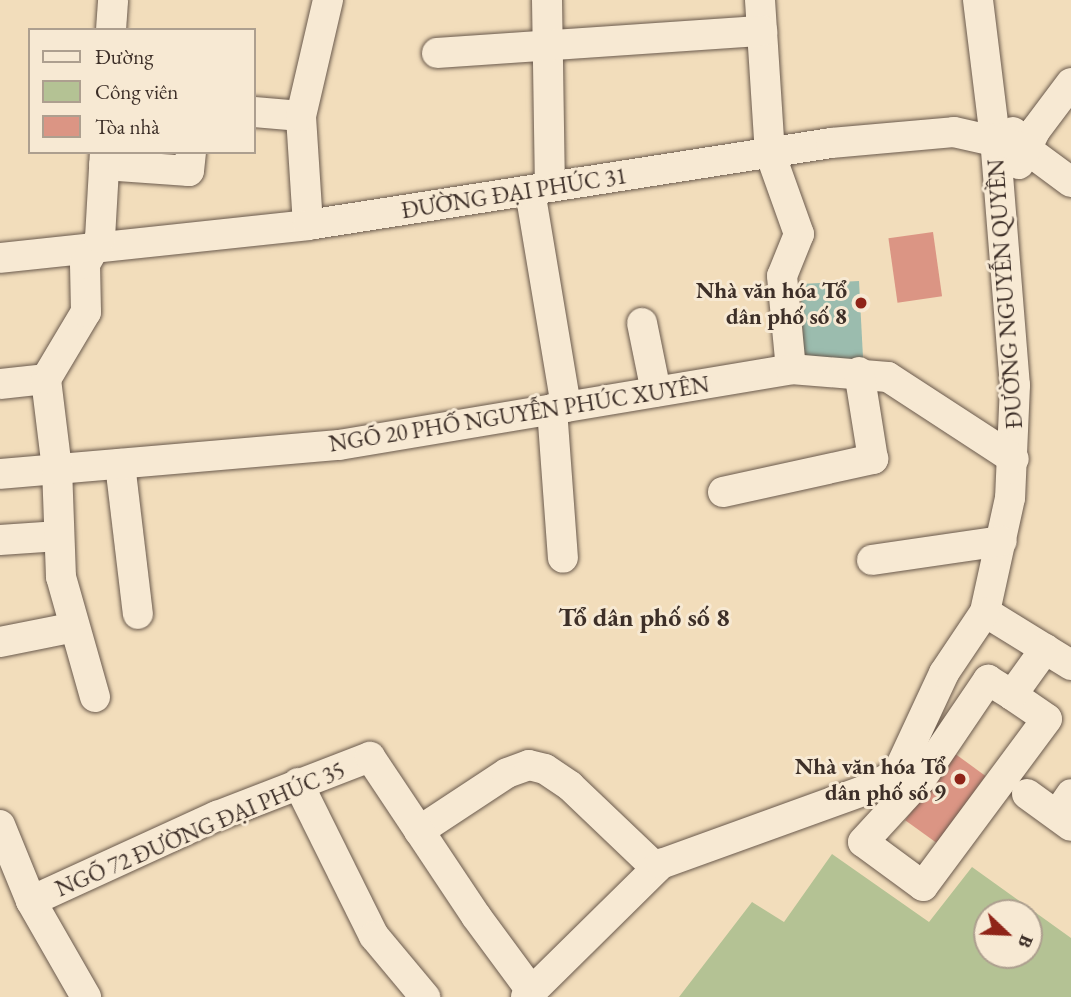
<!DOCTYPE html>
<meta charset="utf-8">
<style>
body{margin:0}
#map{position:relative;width:1071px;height:997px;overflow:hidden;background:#f2ddbb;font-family:"EB Garamond",serif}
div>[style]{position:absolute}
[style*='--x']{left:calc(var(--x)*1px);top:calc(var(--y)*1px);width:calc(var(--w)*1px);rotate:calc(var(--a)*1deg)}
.green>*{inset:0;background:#b4c294}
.water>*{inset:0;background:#9bbcae;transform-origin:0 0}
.building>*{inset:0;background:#db9584;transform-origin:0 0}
.roads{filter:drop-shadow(0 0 2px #6a5a4d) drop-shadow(0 0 2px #6a5a4d)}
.minor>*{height:30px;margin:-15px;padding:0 15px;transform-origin:15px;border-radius:15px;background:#f7e9d3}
.dots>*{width:19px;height:19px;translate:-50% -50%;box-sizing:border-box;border:4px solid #f7e9d3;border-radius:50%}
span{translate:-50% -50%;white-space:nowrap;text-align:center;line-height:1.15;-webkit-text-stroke:6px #f7e9d3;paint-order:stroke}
.street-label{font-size:23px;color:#3d2f28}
.poi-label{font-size:23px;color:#3d2f28;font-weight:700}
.right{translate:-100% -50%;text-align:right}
.quarter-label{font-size:26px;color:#3d2f28;font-weight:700}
.legend{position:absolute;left:28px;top:28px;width:228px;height:126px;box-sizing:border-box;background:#f7e9d3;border:2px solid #ad9f8f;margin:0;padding:9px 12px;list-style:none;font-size:21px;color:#3d2f28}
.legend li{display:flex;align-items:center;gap:14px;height:35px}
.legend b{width:35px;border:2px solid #ad9f8f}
.north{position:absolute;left:973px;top:899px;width:70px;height:70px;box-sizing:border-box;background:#f7e9d3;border:2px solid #ad9f8f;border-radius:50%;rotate:113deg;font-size:19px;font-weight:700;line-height:28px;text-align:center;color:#3d2f28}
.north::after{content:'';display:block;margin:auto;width:24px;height:32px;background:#8f2418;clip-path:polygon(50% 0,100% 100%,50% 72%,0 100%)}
</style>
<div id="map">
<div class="green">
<i style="clip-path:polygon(evenodd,832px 854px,929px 922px,972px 867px,1071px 938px,1071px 997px,679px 997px,752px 902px,784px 922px,832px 854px,987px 913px,1029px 913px,1029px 955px,987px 955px,987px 913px)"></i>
</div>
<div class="water">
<i style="left:859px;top:281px;width:82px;height:59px;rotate:87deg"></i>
</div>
<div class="building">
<i style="left:933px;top:232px;width:65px;height:45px;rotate:82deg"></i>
<i style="left:954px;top:753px;width:39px;height:83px;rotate:36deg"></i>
</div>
<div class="roads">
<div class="minor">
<i style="--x:547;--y:0;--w:187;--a:89.1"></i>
<i style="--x:760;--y:0;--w:153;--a:86.3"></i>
<i style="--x:770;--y:153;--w:86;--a:70.3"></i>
<i style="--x:799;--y:234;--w:45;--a:112"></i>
<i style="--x:782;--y:276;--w:93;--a:84.5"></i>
<i style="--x:978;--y:0;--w:139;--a:83"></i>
<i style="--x:995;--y:138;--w:248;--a:85.4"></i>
<i style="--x:1015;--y:385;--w:113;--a:92.5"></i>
<i style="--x:1010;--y:498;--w:117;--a:102.4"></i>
<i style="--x:985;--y:612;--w:101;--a:31.6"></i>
<i style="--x:111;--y:30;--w:30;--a:-86"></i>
<i style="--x:437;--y:53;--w:326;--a:-3.9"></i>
<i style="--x:254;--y:112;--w:47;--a:4.9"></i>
<i style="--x:1013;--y:132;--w:20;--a:53"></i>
<i style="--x:1025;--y:148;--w:57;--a:36.5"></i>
<i style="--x:1019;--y:164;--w:37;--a:-64"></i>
<i style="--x:1035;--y:131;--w:60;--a:-53.1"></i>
<i style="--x:104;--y:165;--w:85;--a:4"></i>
<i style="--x:189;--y:171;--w:19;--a:-84"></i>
<i style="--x:530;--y:191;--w:219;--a:80.5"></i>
<i style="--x:308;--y:225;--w:109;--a:-93.7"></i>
<i style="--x:301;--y:116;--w:119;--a:-76.9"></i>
<i style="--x:0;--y:258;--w:310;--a:-6.1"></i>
<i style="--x:308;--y:225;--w:529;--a:-8.91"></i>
<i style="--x:831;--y:143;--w:123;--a:-5.1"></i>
<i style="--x:954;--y:132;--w:73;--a:12.7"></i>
<i style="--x:642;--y:323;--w:70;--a:78.5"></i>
<i style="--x:0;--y:384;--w:46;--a:-6.2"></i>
<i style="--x:552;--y:409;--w:149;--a:85.8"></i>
<i style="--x:120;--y:464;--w:151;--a:83.2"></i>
<i style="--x:0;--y:474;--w:340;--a:-4.9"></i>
<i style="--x:339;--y:445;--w:458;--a:-9.5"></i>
<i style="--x:791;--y:369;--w:97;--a:4.7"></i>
<i style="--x:888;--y:377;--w:150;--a:33.1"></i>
<i style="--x:723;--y:492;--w:154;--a:-12.4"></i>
<i style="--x:873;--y:459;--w:88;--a:-99.1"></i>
<i style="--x:0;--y:540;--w:59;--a:-3.9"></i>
<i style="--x:872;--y:560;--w:131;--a:-8.3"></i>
<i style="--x:0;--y:642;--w:76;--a:-11.3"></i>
<i style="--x:1012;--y:695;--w:42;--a:34.4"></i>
<i style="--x:1047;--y:719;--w:208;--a:126.6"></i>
<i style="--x:923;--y:886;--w:74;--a:-143.7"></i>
<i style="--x:863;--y:842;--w:86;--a:-47.4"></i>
<i style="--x:921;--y:779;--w:120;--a:-55.9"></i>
<i style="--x:988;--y:680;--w:28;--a:32"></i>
<i style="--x:1012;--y:695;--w:57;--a:-54.3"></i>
<i style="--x:95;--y:697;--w:125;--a:-105.8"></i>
<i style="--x:61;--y:577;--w:108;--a:-92.1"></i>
<i style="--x:57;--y:469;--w:91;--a:-97"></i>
<i style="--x:46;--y:379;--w:78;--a:-59.2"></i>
<i style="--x:86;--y:312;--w:48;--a:-91.2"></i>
<i style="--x:85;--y:264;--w:30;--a:-60"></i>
<i style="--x:100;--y:238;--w:86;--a:-86.7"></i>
<i style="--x:298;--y:783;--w:171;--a:63.6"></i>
<i style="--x:374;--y:936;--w:80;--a:50.1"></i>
<i style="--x:1027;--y:794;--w:54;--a:36"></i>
<i style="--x:1057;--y:815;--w:25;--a:-56"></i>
<i style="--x:0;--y:825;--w:82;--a:67.8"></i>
<i style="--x:31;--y:901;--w:111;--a:60.2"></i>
<i style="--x:419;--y:831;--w:105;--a:-33.4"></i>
<i style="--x:507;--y:773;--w:23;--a:-20"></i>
<i style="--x:529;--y:765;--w:16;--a:14"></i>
<i style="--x:545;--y:769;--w:30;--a:34"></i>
<i style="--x:570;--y:786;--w:119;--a:43.6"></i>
<i style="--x:31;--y:901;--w:205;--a:-24.6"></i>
<i style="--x:217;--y:816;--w:164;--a:-21.1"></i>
<i style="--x:370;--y:757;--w:191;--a:56.3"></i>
<i style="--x:476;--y:916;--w:94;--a:53.6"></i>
<i style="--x:526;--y:997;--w:190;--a:-44.6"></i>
<i style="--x:661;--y:864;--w:215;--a:-19.9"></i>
<i style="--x:863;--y:791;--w:38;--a:-27"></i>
<i style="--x:897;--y:774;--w:111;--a:-65"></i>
<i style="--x:944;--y:673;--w:73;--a:-56.1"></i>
</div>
</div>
<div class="dots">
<i style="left:861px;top:303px;background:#8f2418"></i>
<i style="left:960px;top:779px;background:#8f2418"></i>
</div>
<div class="street-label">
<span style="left:514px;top:193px;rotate:-9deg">ĐƯỜNG ĐẠI PHÚC 31</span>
<span style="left:1005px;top:294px;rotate:-94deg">ĐƯỜNG NGUYỄN QUYỀN</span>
<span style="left:519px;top:414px;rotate:-9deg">NGÕ 20 PHỐ NGUYỄN PHÚC XUYÊN</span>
<span style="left:200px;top:829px;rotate:-23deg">NGÕ 72 ĐƯỜNG ĐẠI PHÚC 35</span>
</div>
<div class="poi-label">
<span class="right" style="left:847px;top:303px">Nhà văn hóa Tổ<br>dân phố số 8</span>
<span class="right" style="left:946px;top:779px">Nhà văn hóa Tổ<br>dân phố số 9</span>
</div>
<div class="quarter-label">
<span style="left:644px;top:618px">Tổ dân phố số 8</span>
</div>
<ul class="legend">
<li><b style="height:9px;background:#f7e9d3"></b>Đường</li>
<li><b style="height:19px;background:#b4c294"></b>Công viên</li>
<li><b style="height:19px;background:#db9584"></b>Tòa nhà</li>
</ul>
<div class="north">B</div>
</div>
